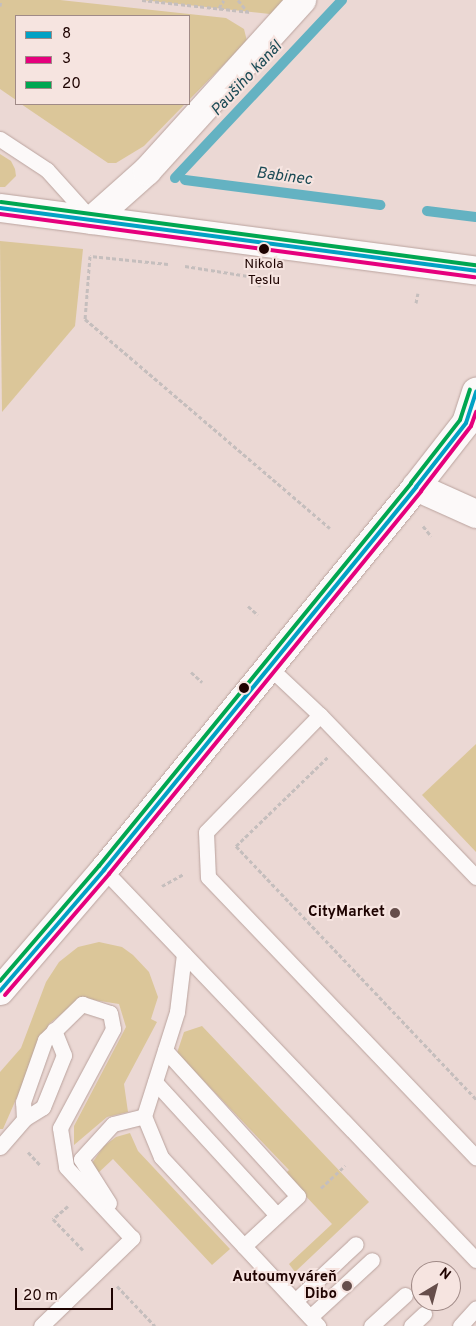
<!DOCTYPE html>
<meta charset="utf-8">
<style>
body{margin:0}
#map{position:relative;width:476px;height:1326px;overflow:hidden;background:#ebd8d4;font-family:Overpass,sans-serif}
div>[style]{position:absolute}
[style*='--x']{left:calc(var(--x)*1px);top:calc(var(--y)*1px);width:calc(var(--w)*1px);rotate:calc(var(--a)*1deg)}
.green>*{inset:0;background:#dbc699}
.stream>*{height:10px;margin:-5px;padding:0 5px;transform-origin:5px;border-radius:5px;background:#64b2c2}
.path>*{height:3px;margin-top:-1.5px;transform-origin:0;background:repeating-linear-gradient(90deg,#c5bebd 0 4px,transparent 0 6.5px)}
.roads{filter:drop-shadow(0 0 1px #baa39e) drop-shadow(0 0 1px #baa39e)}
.lane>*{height:15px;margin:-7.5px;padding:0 7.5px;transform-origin:7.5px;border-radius:7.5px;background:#fcf9f9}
.street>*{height:28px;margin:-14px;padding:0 14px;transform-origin:14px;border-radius:14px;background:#fcf9f9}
.bus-1>*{height:4px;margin:-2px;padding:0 2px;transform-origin:2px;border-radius:2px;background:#02a1c4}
.bus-2>*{height:4px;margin:-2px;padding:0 2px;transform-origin:2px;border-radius:2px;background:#e5007d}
.bus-3>*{height:4px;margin:-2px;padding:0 2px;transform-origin:2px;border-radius:2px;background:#00a651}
.dots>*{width:14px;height:14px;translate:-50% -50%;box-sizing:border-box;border:2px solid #f6e4e0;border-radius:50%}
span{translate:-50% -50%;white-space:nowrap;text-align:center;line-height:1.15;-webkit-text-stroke:4px #f6e4e0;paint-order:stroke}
.bus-label{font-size:14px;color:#1e0301}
.poi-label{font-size:15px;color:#1e0301;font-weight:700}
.right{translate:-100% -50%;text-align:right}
.water-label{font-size:16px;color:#1a4a55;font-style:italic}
.legend{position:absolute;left:15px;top:15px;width:175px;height:90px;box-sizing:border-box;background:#f6e4e0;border:1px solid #a08a87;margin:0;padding:6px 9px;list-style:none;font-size:15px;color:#1e0301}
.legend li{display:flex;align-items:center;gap:10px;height:25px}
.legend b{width:25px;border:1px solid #a08a87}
.north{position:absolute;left:411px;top:1261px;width:50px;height:50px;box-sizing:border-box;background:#f6e4e0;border:1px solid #a08a87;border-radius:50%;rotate:37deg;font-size:14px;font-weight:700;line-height:20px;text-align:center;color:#1e0301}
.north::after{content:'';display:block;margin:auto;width:18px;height:22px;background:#664e4b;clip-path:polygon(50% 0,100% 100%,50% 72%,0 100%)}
.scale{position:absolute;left:15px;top:1288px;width:98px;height:22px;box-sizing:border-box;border:2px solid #1e0301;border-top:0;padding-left:6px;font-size:15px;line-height:18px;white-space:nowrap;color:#1e0301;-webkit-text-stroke:4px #f6e4e0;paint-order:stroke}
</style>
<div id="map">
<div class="green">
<i style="clip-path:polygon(0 0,60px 0,226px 18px,244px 29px,247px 41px,189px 100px,189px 16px,16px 16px,16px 100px,0 89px)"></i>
<i style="clip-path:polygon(142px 0,302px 0,288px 16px)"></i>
<i style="clip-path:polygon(21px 104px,185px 104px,144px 146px,116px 163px,108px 163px)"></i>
<i style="clip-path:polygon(0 154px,11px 161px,15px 169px,16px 176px,5px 187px,0 187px)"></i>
<i style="clip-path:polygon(0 241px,83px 249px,75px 326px,2px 412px)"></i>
<i style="clip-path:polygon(476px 744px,476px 852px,422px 795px)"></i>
<i style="clip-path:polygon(99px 942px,122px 947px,133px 955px,149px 972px,158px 997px,151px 1019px,157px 1022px,124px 1084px,128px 1112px,107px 1117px,74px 1145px,74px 1126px,126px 1027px,119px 1004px,81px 998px,49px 1024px,3px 1129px,0 1129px,0 1072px,21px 1048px,46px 982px,59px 962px,78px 947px)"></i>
<i style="clip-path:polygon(202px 1026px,369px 1202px,295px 1272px,289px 1264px,332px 1224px,285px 1174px,289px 1170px,177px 1053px,184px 1032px)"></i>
<i style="clip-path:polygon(130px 1133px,138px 1151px,230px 1249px,212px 1265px,113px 1159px,96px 1175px,92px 1163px,104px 1146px,116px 1137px)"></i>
</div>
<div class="stream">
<i style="--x:175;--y:178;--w:244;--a:-46.8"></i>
<i style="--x:185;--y:180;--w:197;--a:7.3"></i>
<i style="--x:427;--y:211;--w:49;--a:7"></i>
</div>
<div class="path">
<i style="--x:142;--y:0;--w:109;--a:6.3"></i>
<i style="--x:238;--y:0;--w:14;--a:51"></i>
<i style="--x:0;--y:6;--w:6;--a:-81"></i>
<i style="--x:219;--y:8;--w:9;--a:-58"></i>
<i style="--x:168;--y:264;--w:78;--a:-174.1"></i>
<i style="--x:90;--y:256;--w:63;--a:94.5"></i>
<i style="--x:85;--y:319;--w:322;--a:40.5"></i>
<i style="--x:185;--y:266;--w:77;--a:9"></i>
<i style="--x:261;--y:278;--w:9;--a:103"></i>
<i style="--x:416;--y:303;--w:10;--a:-79"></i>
<i style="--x:423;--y:526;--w:13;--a:51"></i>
<i style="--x:248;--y:606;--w:13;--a:42"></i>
<i style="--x:191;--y:672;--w:15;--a:42"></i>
<i style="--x:236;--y:846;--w:349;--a:46.5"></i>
<i style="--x:236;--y:846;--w:128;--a:-44.1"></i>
<i style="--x:162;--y:886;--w:25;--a:-29"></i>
<i style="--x:28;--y:1152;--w:19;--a:47"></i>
<i style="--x:321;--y:1188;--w:33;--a:-43"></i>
<i style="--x:68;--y:1206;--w:20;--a:139"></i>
<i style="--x:53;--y:1219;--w:43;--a:45.9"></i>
<i style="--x:117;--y:1286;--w:55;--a:46.5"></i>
</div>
<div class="roads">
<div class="lane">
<i style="--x:0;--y:139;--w:56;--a:33.4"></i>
<i style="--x:47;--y:170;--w:67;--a:48"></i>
<i style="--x:269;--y:667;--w:70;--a:43.3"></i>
<i style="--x:320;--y:715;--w:225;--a:46.1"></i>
<i style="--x:320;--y:715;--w:163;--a:134.3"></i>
<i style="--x:206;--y:832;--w:45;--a:87.5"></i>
<i style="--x:208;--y:877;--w:388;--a:46.3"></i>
<i style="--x:104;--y:870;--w:539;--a:46.35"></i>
<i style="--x:184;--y:954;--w:58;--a:96.9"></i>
<i style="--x:177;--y:1012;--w:109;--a:107.6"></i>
<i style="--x:144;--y:1116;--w:44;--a:67.5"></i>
<i style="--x:161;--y:1157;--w:231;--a:47.1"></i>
<i style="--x:165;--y:1050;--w:197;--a:47.7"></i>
<i style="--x:298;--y:1196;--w:74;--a:137.2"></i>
<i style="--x:155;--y:1082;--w:180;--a:47.5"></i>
<i style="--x:24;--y:1119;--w:22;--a:-32"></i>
<i style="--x:43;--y:1107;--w:56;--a:-68"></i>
<i style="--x:64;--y:1055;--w:27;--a:-112"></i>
<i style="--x:0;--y:1147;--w:37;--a:-49"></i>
<i style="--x:24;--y:1119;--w:17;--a:-93"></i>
<i style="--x:23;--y:1102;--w:66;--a:-70.5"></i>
<i style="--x:45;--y:1040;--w:52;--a:-44.2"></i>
<i style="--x:82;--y:1004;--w:29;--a:18"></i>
<i style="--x:110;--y:1013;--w:16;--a:79"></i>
<i style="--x:113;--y:1029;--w:112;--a:118.2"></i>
<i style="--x:60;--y:1128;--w:39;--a:81"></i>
<i style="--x:66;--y:1167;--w:97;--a:47.1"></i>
<i style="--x:109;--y:1203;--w:52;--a:-122.5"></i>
<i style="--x:81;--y:1159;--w:47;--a:-47.6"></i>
<i style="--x:113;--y:1124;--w:32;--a:-14"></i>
<i style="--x:295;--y:1301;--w:83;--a:-43.1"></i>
<i style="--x:310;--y:1317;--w:84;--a:-42.6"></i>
<i style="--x:41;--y:1326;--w:127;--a:-44"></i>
<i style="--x:371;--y:1326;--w:46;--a:-42.4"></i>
<i style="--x:411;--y:1326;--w:18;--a:-43"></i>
<i style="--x:460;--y:1326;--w:24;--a:-48"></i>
</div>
<div class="street">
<i style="--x:0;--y:208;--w:480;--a:7.5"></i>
<i style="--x:92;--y:220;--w:74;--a:-41.7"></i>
<i style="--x:147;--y:171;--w:231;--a:-47.8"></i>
<i style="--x:416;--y:487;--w:66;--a:24.2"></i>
<i style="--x:0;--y:991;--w:160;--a:-49.3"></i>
<i style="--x:104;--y:870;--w:494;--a:-50.8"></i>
<i style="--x:416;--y:487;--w:81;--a:-52"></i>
<i style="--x:466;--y:423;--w:33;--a:-72"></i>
</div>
</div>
<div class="bus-1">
<i style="--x:0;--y:208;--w:480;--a:7.5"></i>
<i style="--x:0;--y:991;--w:160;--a:-49.3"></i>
<i style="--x:104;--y:870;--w:494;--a:-50.8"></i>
<i style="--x:416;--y:487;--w:81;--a:-52"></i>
<i style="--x:466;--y:423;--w:33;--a:-72"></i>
</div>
<div class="bus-2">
<i style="--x:0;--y:214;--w:479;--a:7.6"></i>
<i style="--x:5;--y:995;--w:160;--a:-49.3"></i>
<i style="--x:109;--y:874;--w:494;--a:-50.8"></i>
<i style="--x:421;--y:491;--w:82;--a:-52.4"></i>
<i style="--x:471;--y:426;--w:15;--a:-70"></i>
</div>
<div class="bus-3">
<i style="--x:1;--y:202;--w:479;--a:7.6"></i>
<i style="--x:0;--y:981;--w:152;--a:-49.3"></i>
<i style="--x:99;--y:866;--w:494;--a:-50.8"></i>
<i style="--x:411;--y:483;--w:80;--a:-52.1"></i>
<i style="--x:460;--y:420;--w:32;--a:-72"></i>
</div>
<div class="dots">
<i style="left:264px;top:249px;background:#1e0301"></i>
<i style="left:244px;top:688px;background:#1e0301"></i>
<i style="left:395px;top:913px;background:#664e4b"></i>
<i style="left:347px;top:1286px;background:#664e4b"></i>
</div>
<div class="bus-label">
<span style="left:264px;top:273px">Nikola<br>Teslu</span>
</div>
<div class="poi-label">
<span class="right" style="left:385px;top:913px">CityMarket</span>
<span class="right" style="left:337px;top:1286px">Autoumyváreň<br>Dibo</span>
</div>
<div class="water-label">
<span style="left:247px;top:79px;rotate:-47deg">Paušiho kanál</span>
<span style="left:284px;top:177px;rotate:7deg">Babinec</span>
</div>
<ul class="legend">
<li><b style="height:6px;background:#02a1c4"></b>8</li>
<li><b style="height:6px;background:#e5007d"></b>3</li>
<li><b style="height:6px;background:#00a651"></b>20</li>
</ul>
<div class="north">N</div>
<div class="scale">20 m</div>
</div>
